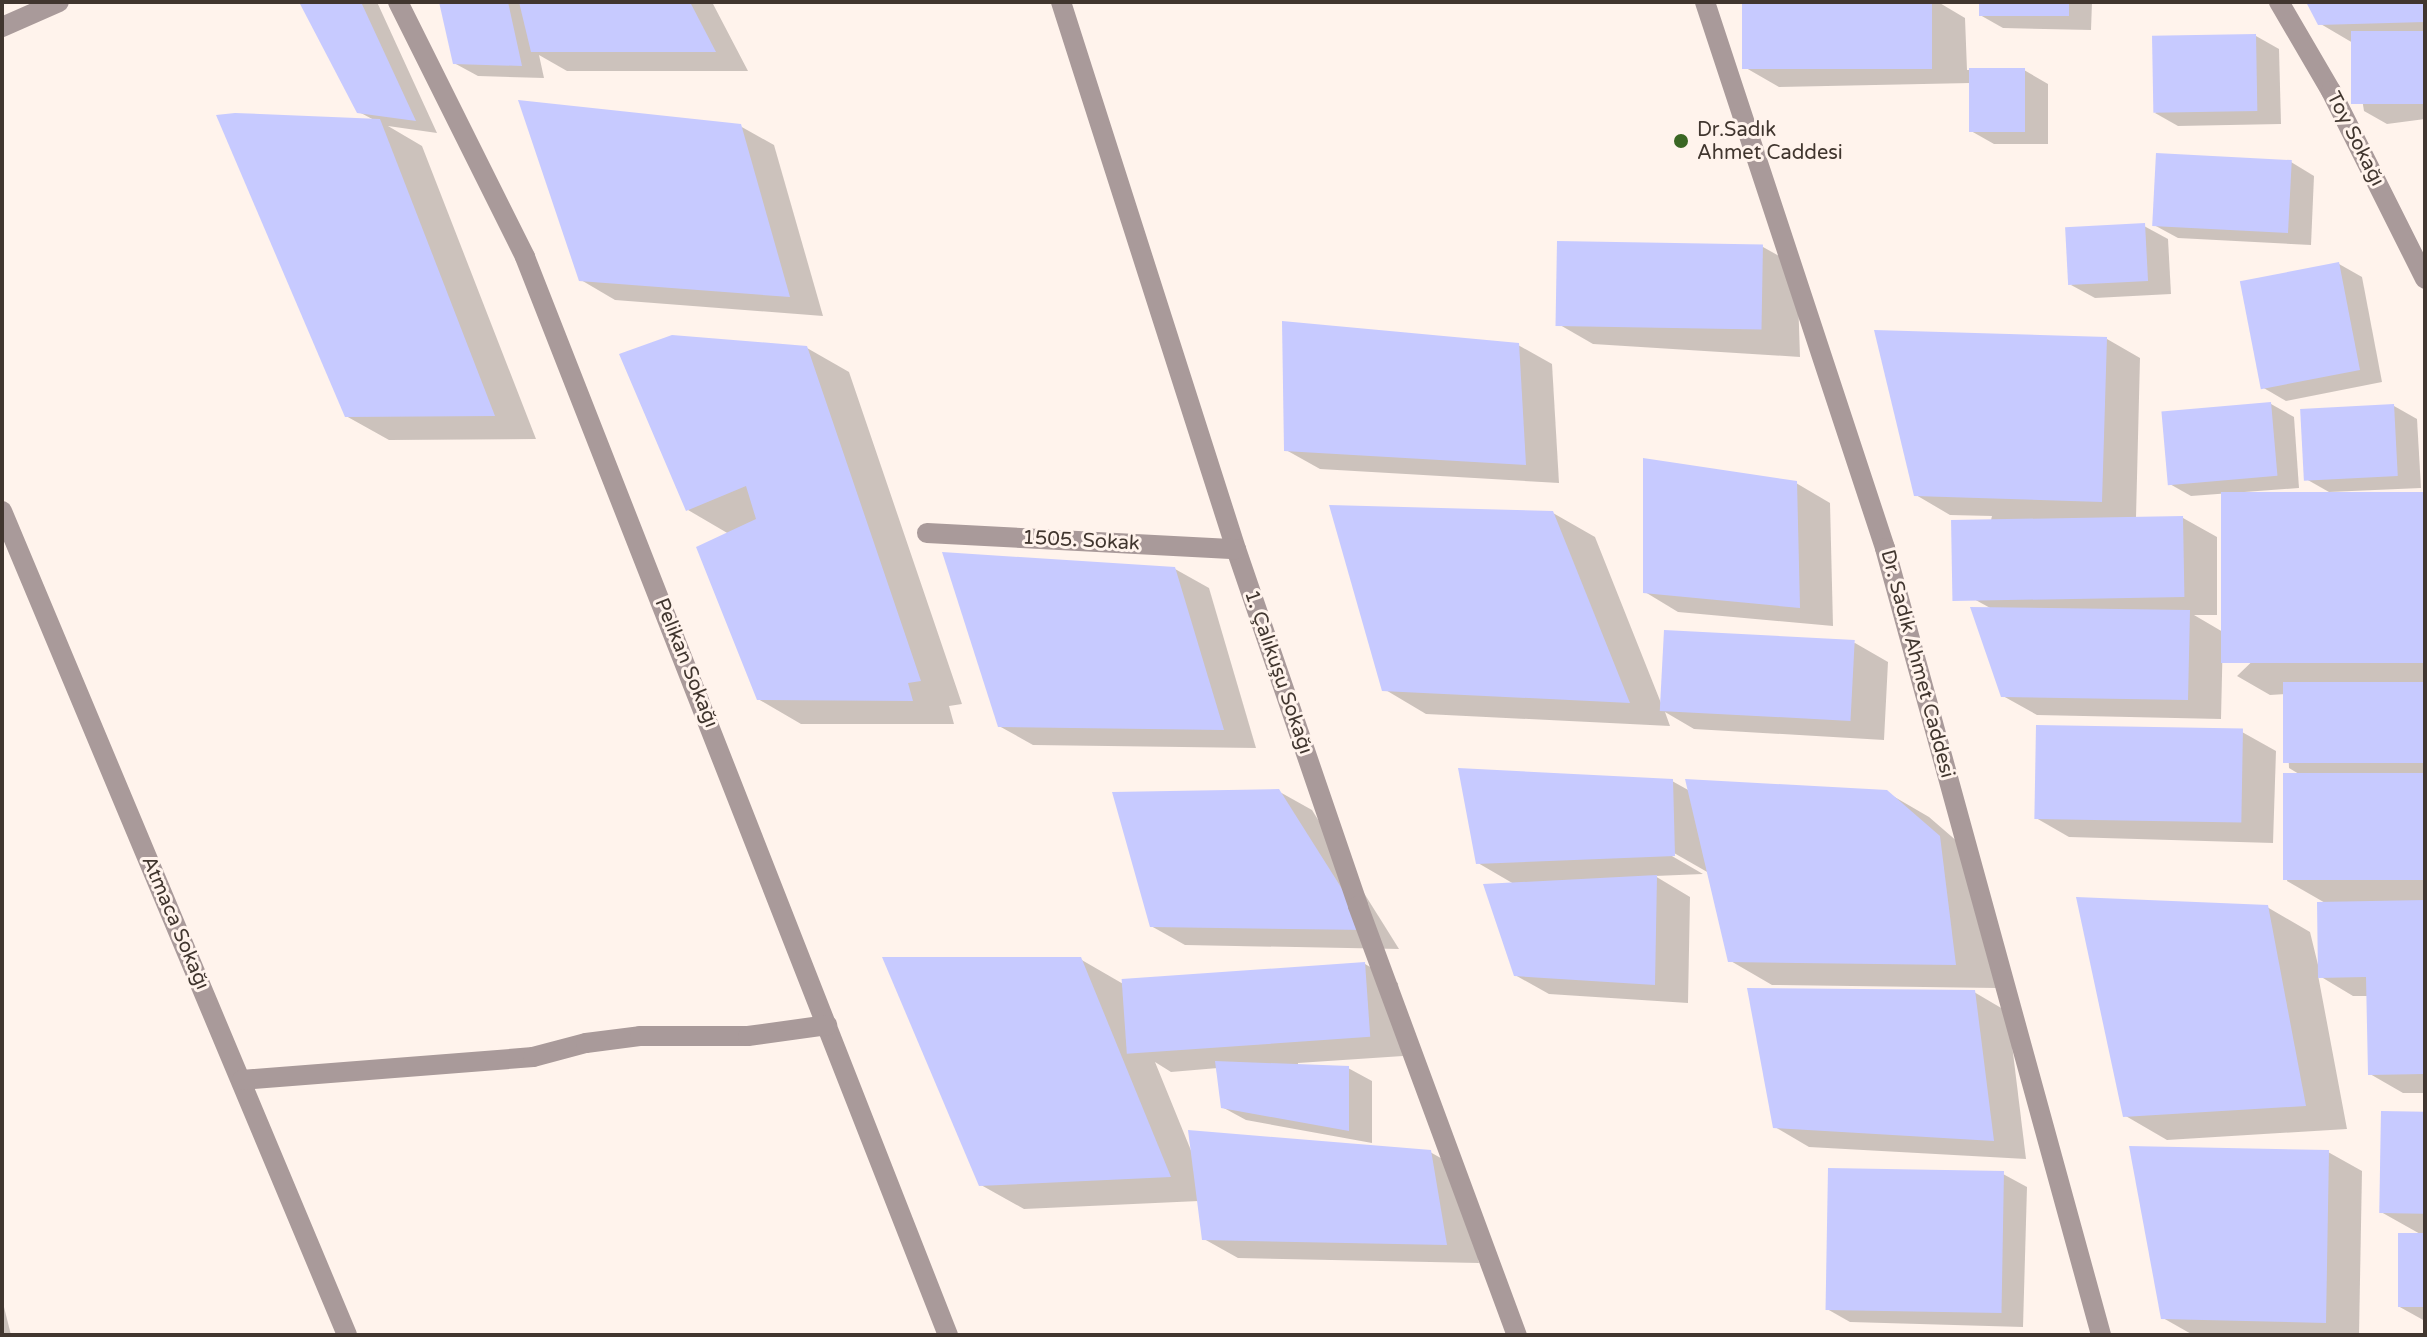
<!DOCTYPE html>
<meta charset="utf-8">
<style>
body{margin:0}
#map{position:relative;width:2427px;height:1337px;overflow:hidden;background:#fff3ec;font-family:"Varela Round",sans-serif}
div>[style]{position:absolute}
[style*='--x']{left:calc(var(--x)*1px);top:calc(var(--y)*1px);width:calc(var(--w)*1px);rotate:calc(var(--a)*1deg)}
.shadow>*{inset:0;background:#0003}
.building>*{inset:0;background:#c7caff;transform-origin:0 0}
.minor>*{height:20px;margin:-10px;padding:0 10px;transform-origin:10px;border-radius:10px;background:#a99a9a}
.dots>*{width:22px;height:22px;translate:-50% -50%;box-sizing:border-box;border:4px solid #fff3ec;border-radius:50%}
span{translate:-50% -50%;white-space:nowrap;text-align:center;line-height:1.15;-webkit-text-stroke:6px #fff3ec;paint-order:stroke}
.poi-label{font-size:20px;color:#41362f}
.left{translate:0 -50%;text-align:left}
.street-label{font-size:20px;color:#41362f}
.frame{position:absolute;inset:0;border:4px solid #41362f;pointer-events:none}
</style>
<div id="map">
<div class="shadow">
<i style="clip-path:polygon(301px 2px,377px 2px,437px 133px,388px 126px,422px 146px,536px 439px,389px 440px,346px 416px,376px 121px,359px 112px)"></i>
<i style="clip-path:polygon(445px 2px,712px 2px,748px 71px,567px 71px,539px 55px,544px 78px,478px 76px,454px 63px)"></i>
<i style="clip-path:polygon(1796px 2px,1938px 2px,1965px 18px,1967px 70px,2024px 70px,2048px 84px,2048px 144px,1994px 144px,1971px 131px,1971px 83px,1779px 87px,1746px 68px)"></i>
<i style="clip-path:polygon(1981px 2px,2092px 2px,2091px 30px,2003px 28px,1980px 15px)"></i>
<i style="clip-path:polygon(2308px 2px,2425px 2px,2425px 119px,2387px 124px,2364px 111px,2353px 43px,2319px 23px)"></i>
<i style="clip-path:polygon(2256px 36px,2279px 49px,2281px 124px,2178px 126px,2155px 113px)"></i>
<i style="clip-path:polygon(740px 126px,774px 145px,823px 316px,615px 300px,581px 280px)"></i>
<i style="clip-path:polygon(2291px 162px,2314px 176px,2311px 245px,2178px 238px,2154px 225px)"></i>
<i style="clip-path:polygon(2144px 226px,2168px 239px,2171px 294px,2095px 298px,2071px 285px)"></i>
<i style="clip-path:polygon(1763px 247px,1797px 266px,1800px 357px,1593px 344px,1560px 325px)"></i>
<i style="clip-path:polygon(2339px 264px,2362px 277px,2382px 382px,2286px 401px,2262px 387px)"></i>
<i style="clip-path:polygon(2107px 339px,2140px 358px,2136px 518px,2183px 518px,2217px 537px,2217px 615px,2194px 615px,2223px 632px,2221px 719px,2037px 715px,2003px 696px,1992px 609px,1972px 598px,1992px 516px,1950px 515px,1916px 495px)"></i>
<i style="clip-path:polygon(1518px 345px,1552px 364px,1559px 483px,1320px 469px,1286px 450px)"></i>
<i style="clip-path:polygon(807px 348px,849px 372px,962px 704px,949px 706px,954px 724px,801px 724px,758px 699px,729px 534px,688px 510px)"></i>
<i style="clip-path:polygon(2271px 404px,2294px 417px,2299px 488px,2191px 496px,2168px 483px)"></i>
<i style="clip-path:polygon(2394px 406px,2417px 419px,2421px 488px,2329px 492px,2306px 479px)"></i>
<i style="clip-path:polygon(1796px 483px,1830px 503px,1833px 626px,1678px 612px,1645px 592px)"></i>
<i style="clip-path:polygon(2425px 494px,2425px 1093px,2403px 1093px,2370px 1074px,2368px 996px,2353px 996px,2318px 975px,2347px 1129px,2167px 1140px,2124px 1115px,2267px 907px,2310px 932px,2320px 973px,2327px 904px,2287px 881px,2304px 777px,2289px 768px,2286px 694px,2270px 695px,2237px 676px)"></i>
<i style="clip-path:polygon(1553px 513px,1595px 537px,1661px 703px,1855px 643px,1888px 662px,1884px 740px,1694px 729px,1665px 712px,1670px 726px,1426px 714px,1384px 689px)"></i>
<i style="clip-path:polygon(1175px 569px,1209px 588px,1256px 748px,1033px 745px,999px 726px)"></i>
<i style="clip-path:polygon(2242px 732px,2276px 751px,2273px 843px,2069px 837px,2036px 818px)"></i>
<i style="clip-path:polygon(1672px 781px,1690px 791px,1886px 792px,1929px 817px,1981px 862px,1997px 988px,1772px 985px,1729px 960px,1709px 873px,1667px 849px,1665px 852px,1703px 874px,1655px 876px,1690px 897px,1688px 1003px,1549px 994px,1515px 975px,1514px 884px,1478px 863px)"></i>
<i style="clip-path:polygon(1278px 791px,1312px 810px,1399px 949px,1185px 945px,1151px 926px)"></i>
<i style="clip-path:polygon(1080px 959px,1125px 985px,1365px 964px,1398px 983px,1403px 1056px,1298px 1063px,1298px 1066px,1348px 1068px,1372px 1081px,1372px 1143px,1246px 1120px,1222px 1107px,1218px 1068px,1171px 1072px,1155px 1062px,1192px 1153px,1430px 1152px,1464px 1171px,1479px 1263px,1238px 1258px,1204px 1239px,1199px 1201px,1024px 1209px,981px 1185px)"></i>
<i style="clip-path:polygon(1974px 992px,2008px 1012px,2026px 1159px,1809px 1147px,1775px 1127px)"></i>
<i style="clip-path:polygon(2425px 1114px,2425px 1321px,2398px 1306px,2422px 1235px,2381px 1212px)"></i>
<i style="clip-path:polygon(2328px 1152px,2362px 1171px,2359px 1335px,2193px 1335px,2163px 1318px)"></i>
<i style="clip-path:polygon(2003px 1174px,2027px 1187px,2023px 1327px,1850px 1322px,1827px 1309px)"></i>
<i style="clip-path:polygon(2px 1299px,11px 1335px,2px 1335px)"></i>
</div>
<div class="building">
<i style="clip-path:polygon(299px 2px,361px 2px,416px 121px,357px 113px)"></i>
<i style="clip-path:polygon(439px 2px,508px 2px,522px 66px,453px 64px)"></i>
<i style="clip-path:polygon(519px 2px,690px 2px,716px 52px,531px 52px)"></i>
<i style="left:1742px;top:2px;width:190px;height:67px"></i>
<i style="left:1979px;top:2px;width:90px;height:14px"></i>
<i style="clip-path:polygon(2306px 2px,2425px 2px,2425px 22px,2318px 25px)"></i>
<i style="left:2425px;top:31px;width:73px;height:74px;rotate:90deg"></i>
<i style="left:2256px;top:34px;width:77px;height:104px;rotate:89deg"></i>
<i style="left:1969px;top:68px;width:56px;height:64px"></i>
<i style="clip-path:polygon(518px 100px,741px 124px,790px 297px,579px 281px)"></i>
<i style="clip-path:polygon(235px 113px,380px 119px,495px 416px,345px 417px,216px 115px)"></i>
<i style="left:2156px;top:153px;width:136px;height:73px;rotate:3deg"></i>
<i style="left:2145px;top:223px;width:58px;height:80px;rotate:87deg"></i>
<i style="left:1557px;top:241px;width:206px;height:85px;rotate:1deg"></i>
<i style="left:2339px;top:262px;width:110px;height:101px;rotate:79deg"></i>
<i style="clip-path:polygon(1282px 321px,1519px 343px,1526px 465px,1284px 451px)"></i>
<i style="clip-path:polygon(1874px 330px,2107px 337px,2102px 502px,1914px 496px)"></i>
<i style="clip-path:polygon(672px 335px,807px 346px,921px 681px,908px 683px,913px 701px,757px 700px,696px 547px,756px 519px,746px 486px,686px 511px,619px 354px)"></i>
<i style="left:2271px;top:402px;width:74px;height:110px;rotate:85deg"></i>
<i style="left:2394px;top:404px;width:72px;height:94px;rotate:87deg"></i>
<i style="clip-path:polygon(1643px 458px,1797px 481px,1800px 608px,1643px 593px)"></i>
<i style="left:2425px;top:492px;width:171px;height:204px;rotate:90deg"></i>
<i style="clip-path:polygon(1329px 505px,1553px 511px,1630px 703px,1382px 691px)"></i>
<i style="left:2183px;top:516px;width:81px;height:232px;rotate:89deg"></i>
<i style="clip-path:polygon(942px 552px,1175px 567px,1224px 730px,998px 727px)"></i>
<i style="clip-path:polygon(1970px 607px,2190px 610px,2188px 700px,2001px 697px)"></i>
<i style="left:1664px;top:630px;width:191px;height:81px;rotate:3deg"></i>
<i style="left:2425px;top:682px;width:81px;height:142px;rotate:90deg"></i>
<i style="left:2036px;top:725px;width:207px;height:94px;rotate:1deg"></i>
<i style="clip-path:polygon(1458px 768px,1673px 779px,1675px 856px,1476px 864px)"></i>
<i style="left:2425px;top:773px;width:107px;height:142px;rotate:90deg"></i>
<i style="clip-path:polygon(1685px 779px,1887px 790px,1940px 836px,1956px 965px,1728px 962px)"></i>
<i style="clip-path:polygon(1279px 789px,1368px 930px,1150px 927px,1112px 792px)"></i>
<i style="clip-path:polygon(1657px 875px,1655px 985px,1514px 976px,1483px 884px)"></i>
<i style="clip-path:polygon(2076px 897px,2268px 905px,2306px 1106px,2123px 1117px)"></i>
<i style="clip-path:polygon(2425px 900px,2425px 1074px,2368px 1075px,2366px 977px,2318px 978px,2317px 902px)"></i>
<i style="clip-path:polygon(882px 957px,1081px 957px,1171px 1177px,979px 1186px)"></i>
<i style="left:1365px;top:962px;width:75px;height:244px;rotate:86deg"></i>
<i style="clip-path:polygon(1747px 988px,1975px 990px,1994px 1141px,1773px 1128px)"></i>
<i style="clip-path:polygon(1215px 1061px,1349px 1066px,1349px 1131px,1221px 1108px)"></i>
<i style="left:2381px;top:1111px;width:44px;height:102px;rotate:1deg"></i>
<i style="clip-path:polygon(1188px 1130px,1431px 1150px,1447px 1245px,1202px 1240px)"></i>
<i style="clip-path:polygon(2129px 1146px,2329px 1150px,2326px 1323px,2161px 1319px)"></i>
<i style="left:1828px;top:1168px;width:176px;height:142px;rotate:1deg"></i>
<i style="left:2398px;top:1233px;width:27px;height:74px"></i>
</div>
<div class="minor">
<i style="--x:398;--y:2;--w:285;--a:63.5"></i>
<i style="--x:525;--y:257;--w:1158;--a:68.58"></i>
<i style="--x:1061;--y:2;--w:574;--a:72.26"></i>
<i style="--x:1236;--y:549;--w:377;--a:71.1"></i>
<i style="--x:1358;--y:906;--w:458;--a:69.7"></i>
<i style="--x:1705;--y:2;--w:575;--a:71.75"></i>
<i style="--x:1885;--y:548;--w:816;--a:74.65"></i>
<i style="--x:2279;--y:2;--w:103;--a:59.7"></i>
<i style="--x:2331;--y:91;--w:210;--a:63.4"></i>
<i style="--x:2;--y:27;--w:62;--a:-23.7"></i>
<i style="--x:2;--y:511;--w:893;--a:67.28"></i>
<i style="--x:927;--y:533;--w:309;--a:3"></i>
<i style="--x:242;--y:1080;--w:292;--a:-4.5"></i>
<i style="--x:533;--y:1057;--w:55;--a:-14.8"></i>
<i style="--x:586;--y:1043;--w:54;--a:-7.4"></i>
<i style="--x:640;--y:1036;--w:108;--a:0"></i>
<i style="--x:748;--y:1036;--w:80;--a:-7.9"></i>
</div>
<div class="dots">
<i style="left:1681px;top:141px;background:#3a6623"></i>
</div>
<div class="poi-label">
<span class="left" style="left:1697px;top:142px">Dr.Sadık<br>Ahmet Caddesi</span>
</div>
<div class="street-label">
<span style="left:2355px;top:139px;rotate:63deg">Toy Sokağı</span>
<span style="left:1081px;top:541px;rotate:3deg">1505. Sokak</span>
<span style="left:686px;top:663px;rotate:68deg">Pelikan Sokağı</span>
<span style="left:1917px;top:664px;rotate:75deg">Dr. Sadık Ahmet Caddesi</span>
<span style="left:1278px;top:672px;rotate:71deg">1. Çalıkuşu Sokağı</span>
<span style="left:175px;top:923px;rotate:67deg">Atmaca Sokağı</span>
</div>
<div class="frame"></div>
</div>
